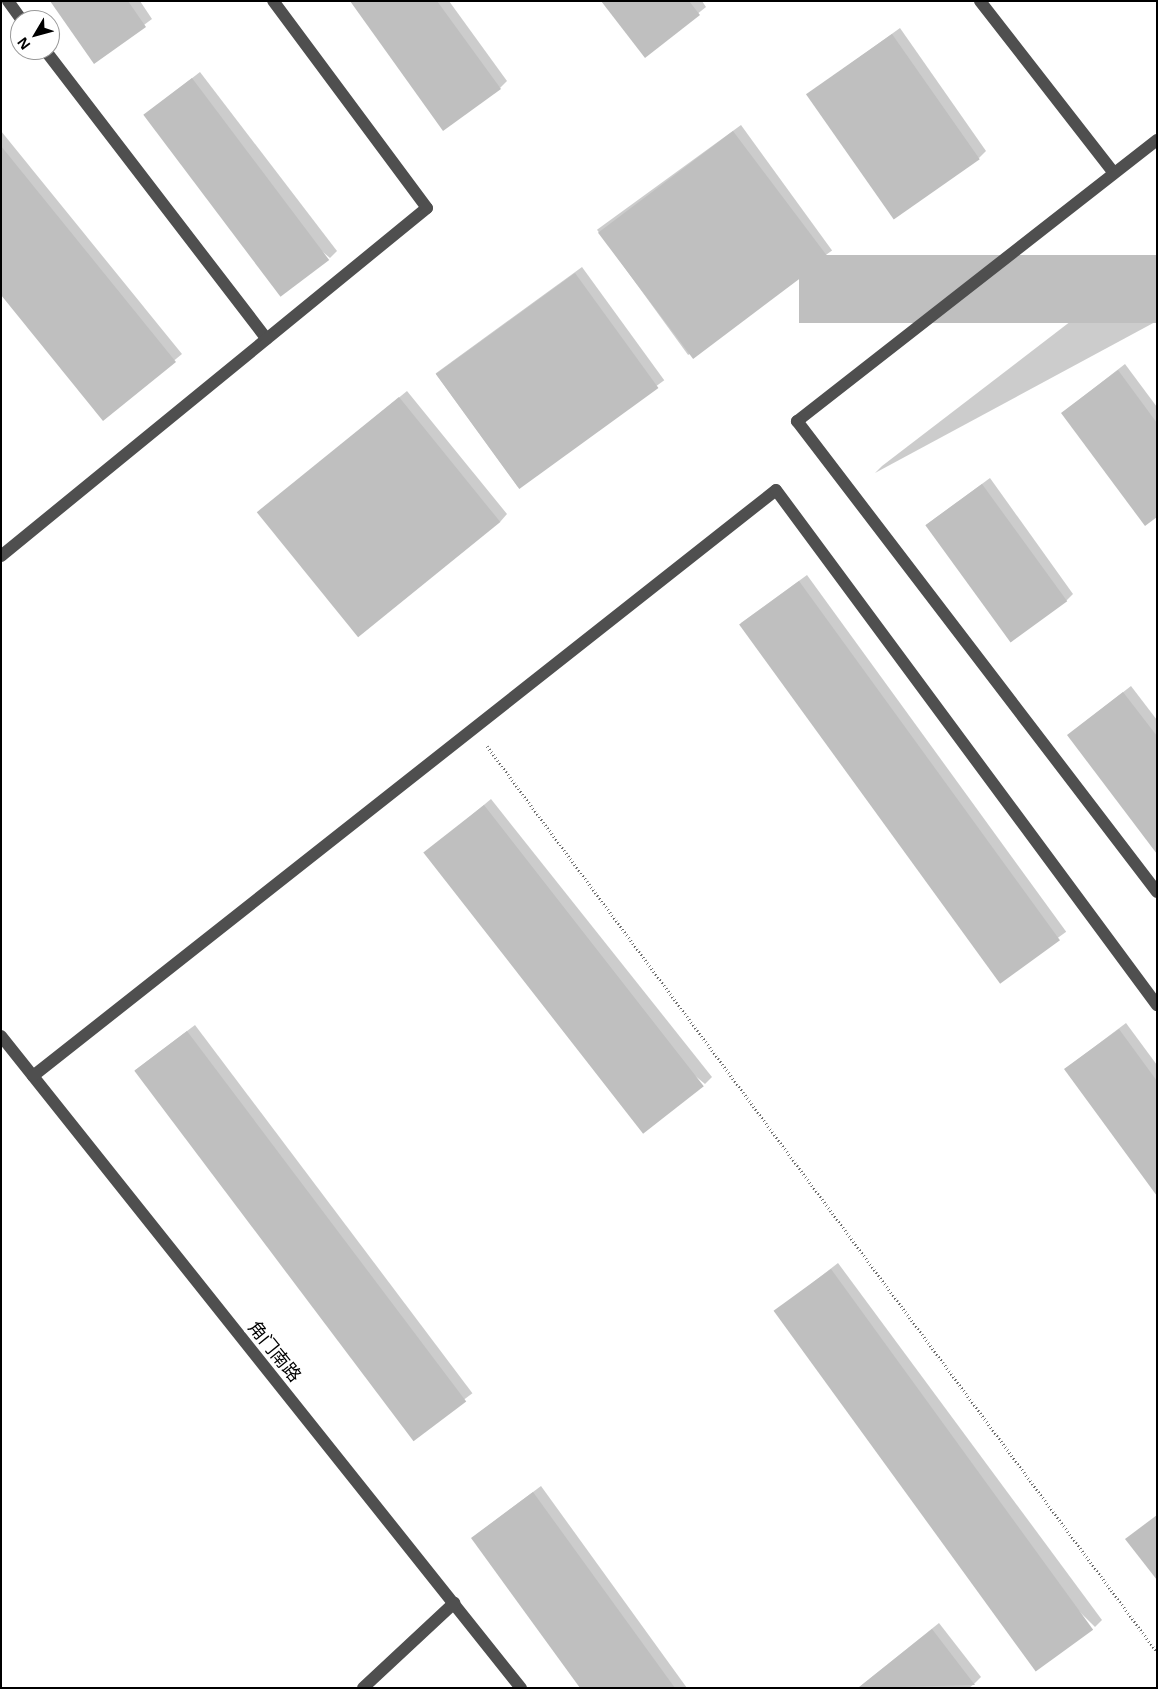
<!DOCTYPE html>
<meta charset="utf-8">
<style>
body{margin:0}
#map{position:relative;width:1158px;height:1689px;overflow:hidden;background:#fff;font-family:"Noto Sans","Noto Sans SC",sans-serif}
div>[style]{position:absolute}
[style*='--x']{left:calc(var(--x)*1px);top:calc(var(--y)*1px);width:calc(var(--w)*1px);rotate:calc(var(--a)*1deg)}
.shadow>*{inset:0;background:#0003;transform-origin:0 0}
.building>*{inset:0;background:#bfbfbf;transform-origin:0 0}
.path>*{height:3px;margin-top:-1.5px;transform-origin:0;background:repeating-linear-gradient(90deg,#717171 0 1px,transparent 0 3.5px)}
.minor>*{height:12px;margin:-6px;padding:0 6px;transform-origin:6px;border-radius:6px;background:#4f4f4f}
span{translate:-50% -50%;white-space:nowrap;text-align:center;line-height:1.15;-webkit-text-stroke:5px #fff;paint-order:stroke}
.street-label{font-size:18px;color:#000}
.frame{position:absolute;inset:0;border:2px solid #000;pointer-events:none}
.north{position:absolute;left:10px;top:10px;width:50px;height:50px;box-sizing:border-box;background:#fff;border:1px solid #999;border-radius:50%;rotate:233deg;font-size:14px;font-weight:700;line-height:20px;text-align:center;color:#000}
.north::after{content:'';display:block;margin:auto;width:18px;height:22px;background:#000;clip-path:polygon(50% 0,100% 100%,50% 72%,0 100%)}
</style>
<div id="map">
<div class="shadow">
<i style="clip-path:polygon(52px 1px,140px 1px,152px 19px,94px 62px)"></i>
<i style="clip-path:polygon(351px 1px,449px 1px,507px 81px,500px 88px)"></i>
<i style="clip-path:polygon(602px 1px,702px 1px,706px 7px,645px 56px)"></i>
<i style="clip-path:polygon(900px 28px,986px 151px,979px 158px,807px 95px)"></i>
<i style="clip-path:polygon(200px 72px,337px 251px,330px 258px,152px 109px)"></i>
<i style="left:741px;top:125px;width:155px;height:178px;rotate:54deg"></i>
<i style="clip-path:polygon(1px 131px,182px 354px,103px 419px,1px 294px)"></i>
<i style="clip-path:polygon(1157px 255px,1157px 321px,875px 473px,882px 466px)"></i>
<i style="left:582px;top:267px;width:140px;height:181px;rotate:54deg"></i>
<i style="clip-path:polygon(1125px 364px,1157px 407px,1157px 515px,1062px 413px)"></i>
<i style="clip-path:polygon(407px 391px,507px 514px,500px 522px,258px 513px)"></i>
<i style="clip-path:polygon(990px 478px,1073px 594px,1066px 601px,926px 525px)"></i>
<i style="left:807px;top:575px;width:441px;height:82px;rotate:54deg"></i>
<i style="clip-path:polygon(1131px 686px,1157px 720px,1157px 852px,1068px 735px)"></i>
<i style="clip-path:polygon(491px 799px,712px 1077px,705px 1084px,426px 853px)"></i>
<i style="clip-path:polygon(1126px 1023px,1157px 1065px,1157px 1194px,1065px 1069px)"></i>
<i style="left:195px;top:1025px;width:461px;height:75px;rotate:53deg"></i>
<i style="clip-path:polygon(838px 1263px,1102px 1620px,1095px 1627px,776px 1311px)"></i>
<i style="clip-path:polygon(541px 1486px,687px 1688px,581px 1688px,472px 1538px)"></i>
<i style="clip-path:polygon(939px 1623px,981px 1677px,974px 1684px,969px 1688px,858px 1688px)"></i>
</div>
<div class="building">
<i style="clip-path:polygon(50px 1px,128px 1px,146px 27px,94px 64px)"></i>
<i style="clip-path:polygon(350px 1px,437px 1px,501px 89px,443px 131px)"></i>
<i style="clip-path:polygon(601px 1px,689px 1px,700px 15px,645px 58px)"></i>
<i style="left:892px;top:34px;width:153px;height:105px;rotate:55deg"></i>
<i style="left:192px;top:78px;width:228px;height:61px;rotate:53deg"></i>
<i style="left:733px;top:131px;width:158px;height:169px;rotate:53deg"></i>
<i style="clip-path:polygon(1px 146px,176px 362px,103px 421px,1px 295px)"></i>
<i style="left:1157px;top:255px;width:68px;height:358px;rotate:90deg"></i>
<i style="left:575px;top:273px;width:142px;height:172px;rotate:54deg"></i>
<i style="clip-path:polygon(1118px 370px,1157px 423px,1157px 517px,1145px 526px,1061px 413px)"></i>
<i style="left:399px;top:397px;width:161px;height:183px;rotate:51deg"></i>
<i style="left:982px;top:484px;width:145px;height:70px;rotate:54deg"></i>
<i style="left:799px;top:581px;width:444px;height:74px;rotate:54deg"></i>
<i style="clip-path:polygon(1123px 692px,1157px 736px,1157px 854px,1067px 735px)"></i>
<i style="left:484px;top:805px;width:357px;height:77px;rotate:52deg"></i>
<i style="clip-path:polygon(1119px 1029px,1157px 1081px,1157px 1196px,1064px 1069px)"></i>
<i style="left:187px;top:1031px;width:464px;height:66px;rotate:53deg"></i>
<i style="left:831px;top:1269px;width:446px;height:71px;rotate:54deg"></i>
<i style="clip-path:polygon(533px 1492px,675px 1688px,580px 1688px,471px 1538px)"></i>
<i style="clip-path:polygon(1157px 1515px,1157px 1580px,1125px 1539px)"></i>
<i style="clip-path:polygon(932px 1629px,975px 1685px,858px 1688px)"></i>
</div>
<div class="path">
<i style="--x:487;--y:746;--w:1127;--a:53.52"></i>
</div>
<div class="minor">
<i style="--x:8;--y:1;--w:24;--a:54"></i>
<i style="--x:980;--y:1;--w:217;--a:52.1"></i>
<i style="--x:45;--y:50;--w:364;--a:52.5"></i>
<i style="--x:1157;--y:140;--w:457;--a:142"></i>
<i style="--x:797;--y:421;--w:593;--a:52.61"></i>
<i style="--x:1;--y:556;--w:550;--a:-39.25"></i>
<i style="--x:427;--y:208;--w:258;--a:-126.6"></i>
<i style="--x:1;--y:1036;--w:834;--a:51.43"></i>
<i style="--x:33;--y:1076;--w:946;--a:-38.26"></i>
<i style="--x:776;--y:490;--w:641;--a:53.51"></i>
<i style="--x:363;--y:1688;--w:125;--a:-43"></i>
</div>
<div class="street-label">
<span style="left:275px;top:1351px;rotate:51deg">角门南路</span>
</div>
<div class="frame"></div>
<div class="north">N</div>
</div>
